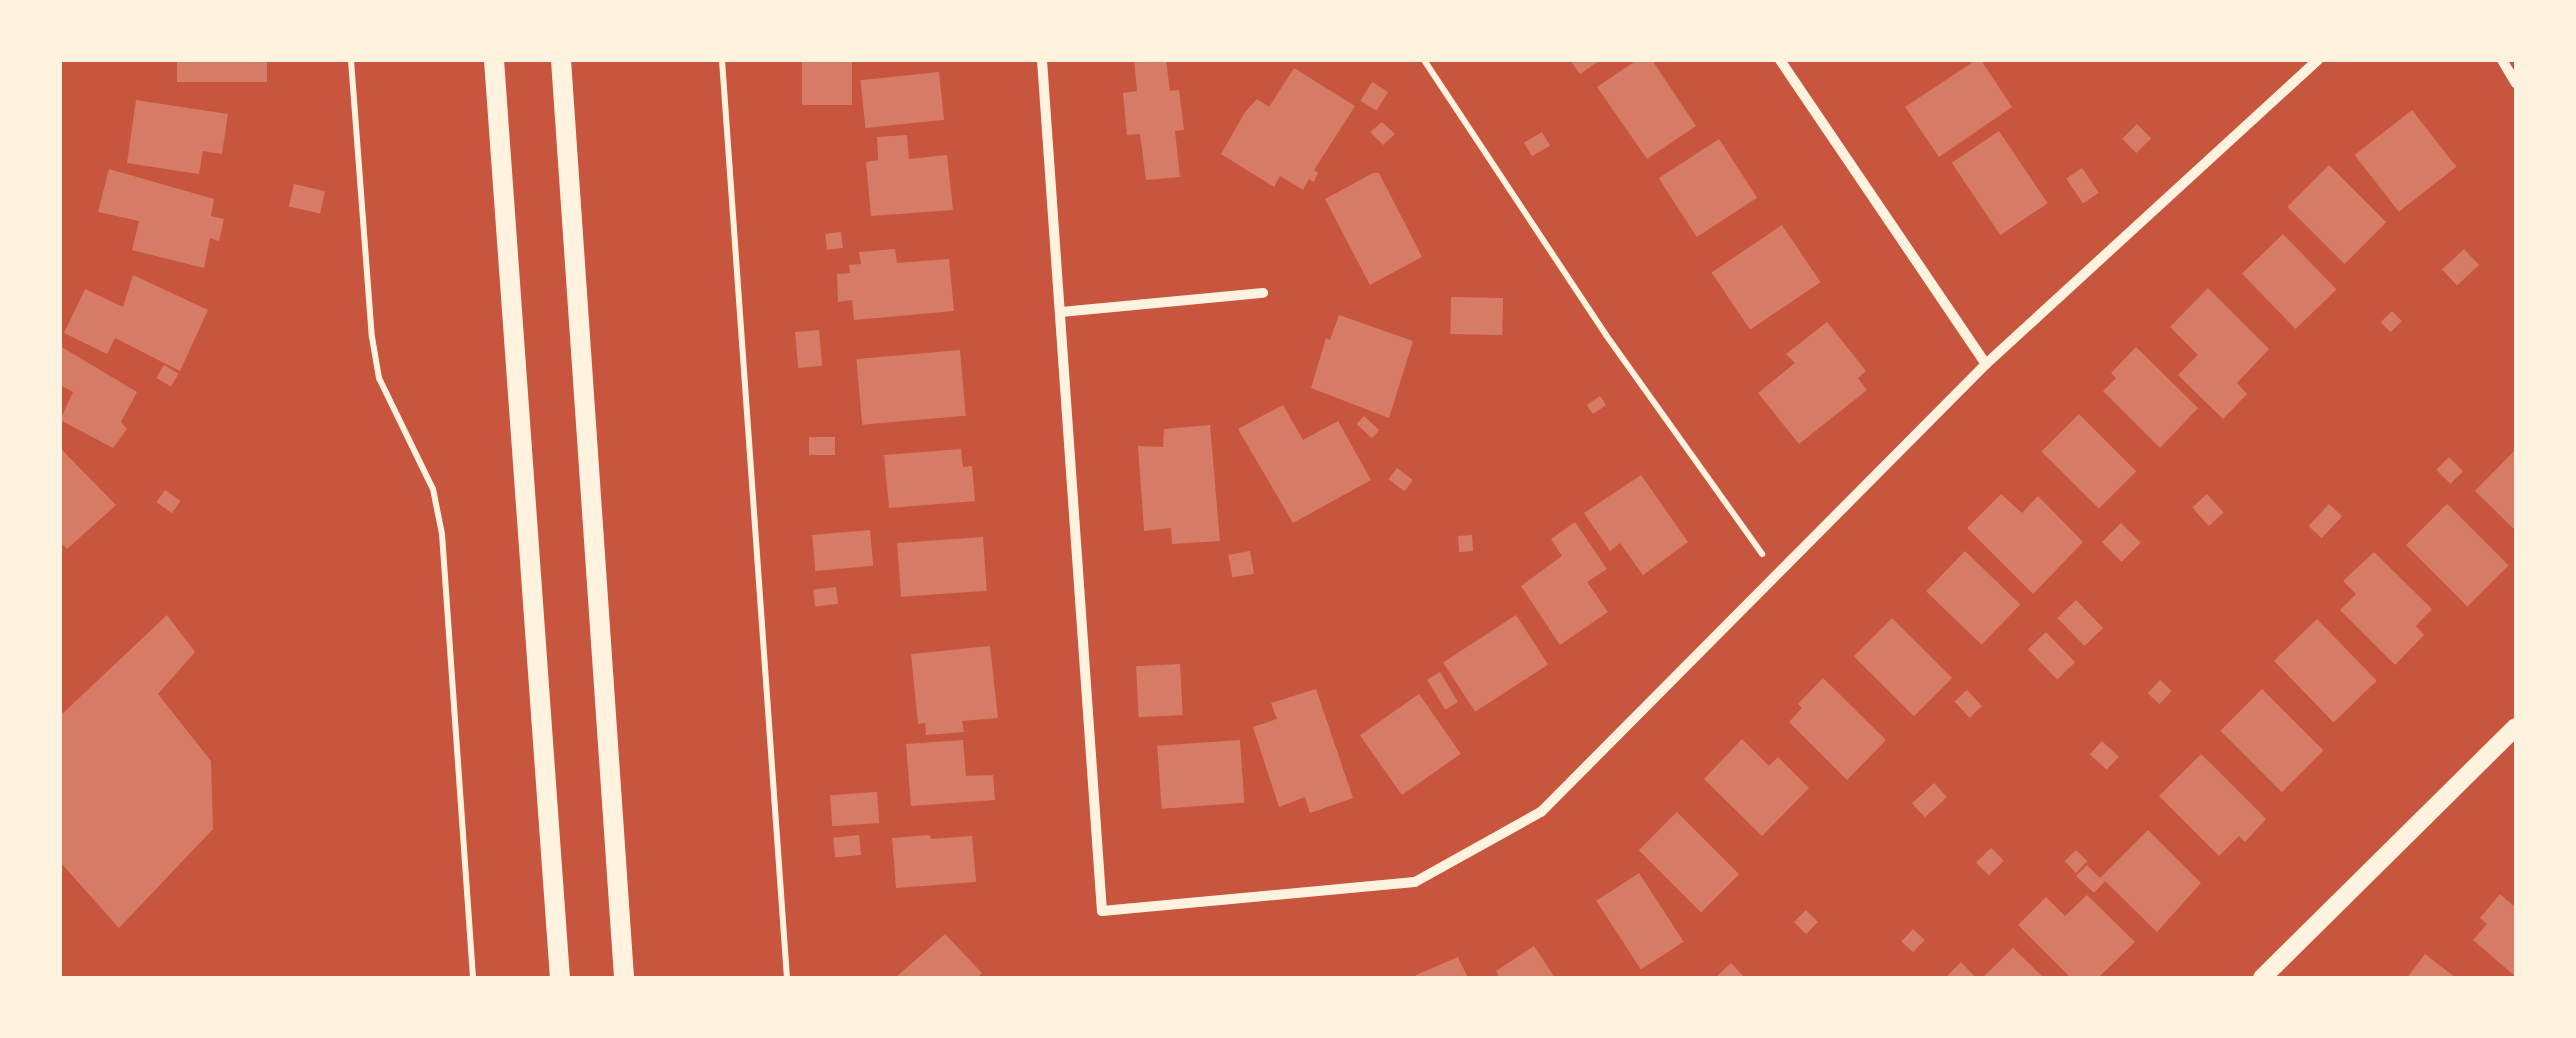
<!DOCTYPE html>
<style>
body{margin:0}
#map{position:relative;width:2576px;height:1038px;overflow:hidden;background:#c8553d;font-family:Literata,serif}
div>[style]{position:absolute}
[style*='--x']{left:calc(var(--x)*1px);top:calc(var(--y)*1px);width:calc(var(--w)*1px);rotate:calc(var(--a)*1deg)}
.building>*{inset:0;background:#d67c66;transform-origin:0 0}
.path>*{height:6px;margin:-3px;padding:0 3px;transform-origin:3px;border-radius:3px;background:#fff3e0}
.minor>*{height:10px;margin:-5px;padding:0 5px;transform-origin:5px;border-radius:5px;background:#fff3e0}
.tertiary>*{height:18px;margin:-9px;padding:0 9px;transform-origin:9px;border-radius:9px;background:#fff3e0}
.secondary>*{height:20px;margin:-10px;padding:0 10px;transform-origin:10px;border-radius:10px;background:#fff3e0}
span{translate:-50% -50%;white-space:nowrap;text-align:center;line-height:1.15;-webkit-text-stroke:8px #fff3e0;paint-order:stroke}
.frame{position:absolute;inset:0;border:62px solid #fff3e0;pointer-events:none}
</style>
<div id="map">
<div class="building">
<i style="left:177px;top:60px;width:90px;height:22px"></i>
<i style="left:802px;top:60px;width:50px;height:45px"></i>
<i style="clip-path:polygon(1134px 60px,1166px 60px,1170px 91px,1179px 90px,1184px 130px,1175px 131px,1180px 177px,1146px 180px,1140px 134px,1127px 135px,1123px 93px,1137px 91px)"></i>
<i style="clip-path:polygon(1570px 60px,1600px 60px,1580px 74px)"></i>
<i style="clip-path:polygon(1637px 60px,1652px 60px,1696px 126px,1647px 159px,1597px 87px)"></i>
<i style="clip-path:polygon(1976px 60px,1981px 60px,2012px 107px,1939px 157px,1905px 107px)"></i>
<i style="clip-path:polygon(1294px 68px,1355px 106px,1314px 170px,1318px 173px,1314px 182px,1309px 179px,1303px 190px,1280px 176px,1274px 187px,1221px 154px,1245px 112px,1257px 99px,1269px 107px)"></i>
<i style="left:939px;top:72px;width:48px;height:79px;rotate:84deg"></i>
<i style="left:1372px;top:82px;width:19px;height:22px;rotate:32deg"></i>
<i style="clip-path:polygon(136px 100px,228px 114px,222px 154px,203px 151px,199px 174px,127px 163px)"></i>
<i style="left:2412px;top:110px;width:72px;height:73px;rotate:52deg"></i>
<i style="clip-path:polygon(1382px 122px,1395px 134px,1383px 145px,1370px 132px)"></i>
<i style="left:2137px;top:124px;width:20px;height:21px;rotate:45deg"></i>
<i style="left:1999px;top:131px;width:87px;height:57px;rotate:56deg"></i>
<i style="left:1542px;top:132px;width:16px;height:21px;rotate:60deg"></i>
<i style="clip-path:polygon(907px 135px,909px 159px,947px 155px,953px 210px,871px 216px,866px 162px,878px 160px,877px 137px)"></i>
<i style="left:1719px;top:139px;width:70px;height:72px;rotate:57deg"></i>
<i style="left:2329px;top:165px;width:81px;height:59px;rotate:45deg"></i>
<i style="left:2082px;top:168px;width:30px;height:19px;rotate:56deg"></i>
<i style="clip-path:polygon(109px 169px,214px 199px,211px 216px,224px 219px,219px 241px,210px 238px,204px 268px,132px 250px,139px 221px,98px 212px)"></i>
<i style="clip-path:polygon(1373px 173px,1379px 173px,1422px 257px,1370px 285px,1325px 199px)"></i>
<i style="left:294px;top:184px;width:32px;height:23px;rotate:13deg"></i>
<i style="left:1782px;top:225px;width:69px;height:85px;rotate:56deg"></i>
<i style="left:841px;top:232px;width:16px;height:16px;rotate:83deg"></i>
<i style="left:2283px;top:234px;width:77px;height:57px;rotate:46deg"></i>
<i style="clip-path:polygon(895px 249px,897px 263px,949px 259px,954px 311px,854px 320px,852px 300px,838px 302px,837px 274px,850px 273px,849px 265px,861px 264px,859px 252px)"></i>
<i style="left:2464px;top:249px;width:22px;height:30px;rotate:47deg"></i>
<i style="clip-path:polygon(133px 275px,208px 310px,180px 371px,115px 338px,107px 354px,64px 333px,85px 289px,123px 307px)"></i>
<i style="clip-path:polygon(2208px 288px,2269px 349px,2237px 383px,2247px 394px,2223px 419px,2178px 375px,2198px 355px,2170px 327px)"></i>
<i style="left:1451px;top:297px;width:52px;height:37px;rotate:1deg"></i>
<i style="left:2392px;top:311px;width:14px;height:16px;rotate:45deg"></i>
<i style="clip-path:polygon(1339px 315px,1413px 341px,1389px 418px,1311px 388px,1326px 338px,1330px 340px)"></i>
<i style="clip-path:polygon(1827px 322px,1866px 371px,1858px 378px,1867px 390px,1799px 444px,1758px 393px,1795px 363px,1786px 354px)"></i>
<i style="left:819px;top:330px;width:36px;height:24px;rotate:85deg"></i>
<i style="clip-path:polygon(60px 346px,137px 392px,121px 422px,127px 429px,113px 448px,60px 420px,73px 392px,60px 385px)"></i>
<i style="clip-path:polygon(2136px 347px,2198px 408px,2160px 448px,2103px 391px,2116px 378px,2111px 373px)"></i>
<i style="left:960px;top:350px;width:66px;height:104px;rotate:85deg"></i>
<i style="left:164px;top:365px;width:17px;height:15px;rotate:31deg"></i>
<i style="left:1600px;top:396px;width:11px;height:16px;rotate:56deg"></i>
<i style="clip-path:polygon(1283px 405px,1303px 440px,1338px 421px,1371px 480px,1293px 523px,1238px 429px)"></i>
<i style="left:2079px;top:414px;width:81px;height:53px;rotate:45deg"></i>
<i style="left:1364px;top:416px;width:21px;height:11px;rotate:43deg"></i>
<i style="clip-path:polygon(1210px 425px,1220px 541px,1172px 544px,1171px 528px,1144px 531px,1138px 446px,1163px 447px,1164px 429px)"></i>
<i style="left:835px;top:437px;width:18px;height:26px;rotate:90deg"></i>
<i style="clip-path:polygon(60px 448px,116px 505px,67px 549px,60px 542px)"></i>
<i style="clip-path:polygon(961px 449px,963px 467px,972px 466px,975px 501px,889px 508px,884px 455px)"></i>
<i style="clip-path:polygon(2516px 449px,2516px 531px,2475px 491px)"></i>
<i style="left:2449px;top:457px;width:20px;height:18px;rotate:45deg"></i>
<i style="left:1397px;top:468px;width:20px;height:14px;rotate:37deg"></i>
<i style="clip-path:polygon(1641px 475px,1688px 542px,1643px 575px,1620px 543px,1610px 551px,1584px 513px)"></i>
<i style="left:165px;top:490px;width:19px;height:15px;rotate:35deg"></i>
<i style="clip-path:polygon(2001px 494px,2022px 513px,2038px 496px,2083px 542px,2033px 594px,1967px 528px)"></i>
<i style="left:2207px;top:494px;width:25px;height:20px;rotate:48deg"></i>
<i style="left:2329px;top:504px;width:18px;height:30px;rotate:43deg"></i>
<i style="left:2447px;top:504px;width:87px;height:58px;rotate:45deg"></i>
<i style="clip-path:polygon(1575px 522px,1607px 569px,1587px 582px,1608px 612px,1560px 645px,1521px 586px,1562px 556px,1551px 539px)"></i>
<i style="left:2121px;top:523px;width:28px;height:27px;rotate:45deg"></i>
<i style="left:870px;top:530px;width:36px;height:58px;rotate:85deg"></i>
<i style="left:1472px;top:535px;width:16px;height:14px;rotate:86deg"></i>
<i style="left:983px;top:537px;width:54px;height:86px;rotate:86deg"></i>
<i style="left:1250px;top:551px;width:23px;height:22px;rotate:80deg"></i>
<i style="left:1965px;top:551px;width:77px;height:56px;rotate:44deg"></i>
<i style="clip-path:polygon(2374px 552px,2432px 609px,2416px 626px,2424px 635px,2395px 665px,2340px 610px,2356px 594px,2343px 581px)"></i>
<i style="left:836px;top:587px;width:17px;height:23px;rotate:83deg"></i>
<i style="left:2076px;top:600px;width:39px;height:26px;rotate:46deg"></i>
<i style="clip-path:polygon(167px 615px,195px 652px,158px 694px,211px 761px,213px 829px,119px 928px,60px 862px,60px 716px)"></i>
<i style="left:1516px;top:615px;width:59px;height:87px;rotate:57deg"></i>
<i style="left:1892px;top:618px;width:85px;height:54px;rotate:45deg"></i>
<i style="left:2317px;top:619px;width:86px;height:60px;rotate:46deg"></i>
<i style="left:2046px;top:632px;width:42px;height:25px;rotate:46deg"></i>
<i style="clip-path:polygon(990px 646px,998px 718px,962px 721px,964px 732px,926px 735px,925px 723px,918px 724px,911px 654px)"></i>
<i style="left:1180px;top:664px;width:51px;height:44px;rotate:87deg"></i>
<i style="left:1440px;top:672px;width:35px;height:15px;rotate:59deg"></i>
<i style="clip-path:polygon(1823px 678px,1886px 740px,1847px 780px,1789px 722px,1802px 708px,1798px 704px)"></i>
<i style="left:2160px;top:680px;width:16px;height:18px;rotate:43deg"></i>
<i style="clip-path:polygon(1316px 689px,1353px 798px,1310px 813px,1305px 797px,1279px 807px,1253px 727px,1277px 719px,1271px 703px)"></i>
<i style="left:2262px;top:689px;width:87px;height:59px;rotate:45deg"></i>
<i style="left:1967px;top:690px;width:22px;height:17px;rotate:47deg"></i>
<i style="left:1419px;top:694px;width:73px;height:72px;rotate:55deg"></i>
<i style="clip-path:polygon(1742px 739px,1769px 766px,1778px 757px,1809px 788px,1762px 836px,1704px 779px)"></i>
<i style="clip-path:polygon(963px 740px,966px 776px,993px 775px,995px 800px,911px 806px,906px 744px)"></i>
<i style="left:1240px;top:740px;width:63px;height:83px;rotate:86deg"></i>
<i style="left:2102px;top:741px;width:23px;height:18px;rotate:43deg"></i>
<i style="clip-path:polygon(2201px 754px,2266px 819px,2245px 842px,2239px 836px,2219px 856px,2159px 796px)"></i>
<i style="left:1934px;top:783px;width:19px;height:30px;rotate:47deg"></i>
<i style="left:877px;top:792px;width:31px;height:47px;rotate:86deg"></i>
<i style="left:1677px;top:812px;width:88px;height:54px;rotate:45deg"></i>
<i style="clip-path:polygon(2148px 830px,2201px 883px,2157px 932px,2105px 881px,2094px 893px,2076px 876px,2087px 865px,2100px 878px)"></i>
<i style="left:859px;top:835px;width:20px;height:26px;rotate:84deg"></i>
<i style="clip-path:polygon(930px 835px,931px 839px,972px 836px,976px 882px,896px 888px,892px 838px)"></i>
<i style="left:1991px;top:848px;width:18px;height:21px;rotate:45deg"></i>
<i style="left:2076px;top:850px;width:16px;height:16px;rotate:45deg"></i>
<i style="left:1639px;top:873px;width:82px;height:51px;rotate:57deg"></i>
<i style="clip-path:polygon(2500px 894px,2516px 908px,2516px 977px,2473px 940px,2487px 924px,2480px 918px)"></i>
<i style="clip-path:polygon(2087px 895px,2135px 942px,2098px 978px,2071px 978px,2018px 925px,2046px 897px,2065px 916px)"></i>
<i style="left:1806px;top:910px;width:17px;height:17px;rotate:45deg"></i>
<i style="left:1913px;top:929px;width:16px;height:17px;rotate:43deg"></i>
<i style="clip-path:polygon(945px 934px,982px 973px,976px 978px,895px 978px)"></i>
<i style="clip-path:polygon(1534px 946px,1555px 978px,1500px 978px,1496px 971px)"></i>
<i style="clip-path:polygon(2013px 948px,2044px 978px,1982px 978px)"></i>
<i style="clip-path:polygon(2425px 954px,2456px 978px,2407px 978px)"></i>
<i style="clip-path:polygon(1458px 957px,1468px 978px,1417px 978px,1416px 975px)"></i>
<i style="clip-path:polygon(1961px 962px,1976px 978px,1945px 978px)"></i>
<i style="clip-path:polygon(1731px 963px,1745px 978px,1715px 978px)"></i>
</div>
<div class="path">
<i style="--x:351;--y:60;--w:278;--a:85.7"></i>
<i style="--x:372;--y:337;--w:42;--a:80.3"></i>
<i style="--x:379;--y:378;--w:123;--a:64.1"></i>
<i style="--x:433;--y:489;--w:46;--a:78.7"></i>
<i style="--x:442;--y:534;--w:445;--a:86"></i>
<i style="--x:722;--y:60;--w:920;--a:85.95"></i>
<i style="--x:1424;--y:60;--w:330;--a:56.5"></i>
<i style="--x:1606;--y:335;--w:269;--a:54.5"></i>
</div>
<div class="minor">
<i style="--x:1042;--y:60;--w:853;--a:85.97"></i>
<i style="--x:1102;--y:911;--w:314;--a:-5.3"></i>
<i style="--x:1415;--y:882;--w:144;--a:-29.1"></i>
<i style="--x:1541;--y:812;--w:631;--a:-45.19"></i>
<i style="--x:1986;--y:364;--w:450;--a:-42.5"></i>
<i style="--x:1780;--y:60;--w:367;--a:55.9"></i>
<i style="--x:2502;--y:60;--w:27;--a:59"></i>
<i style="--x:1061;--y:312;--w:203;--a:-5.4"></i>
</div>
<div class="tertiary">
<i style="--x:2262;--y:978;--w:357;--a:-44.7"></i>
</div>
<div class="secondary">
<i style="--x:494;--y:60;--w:920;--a:85.89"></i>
<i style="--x:561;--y:60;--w:920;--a:86.07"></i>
</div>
<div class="frame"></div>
</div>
